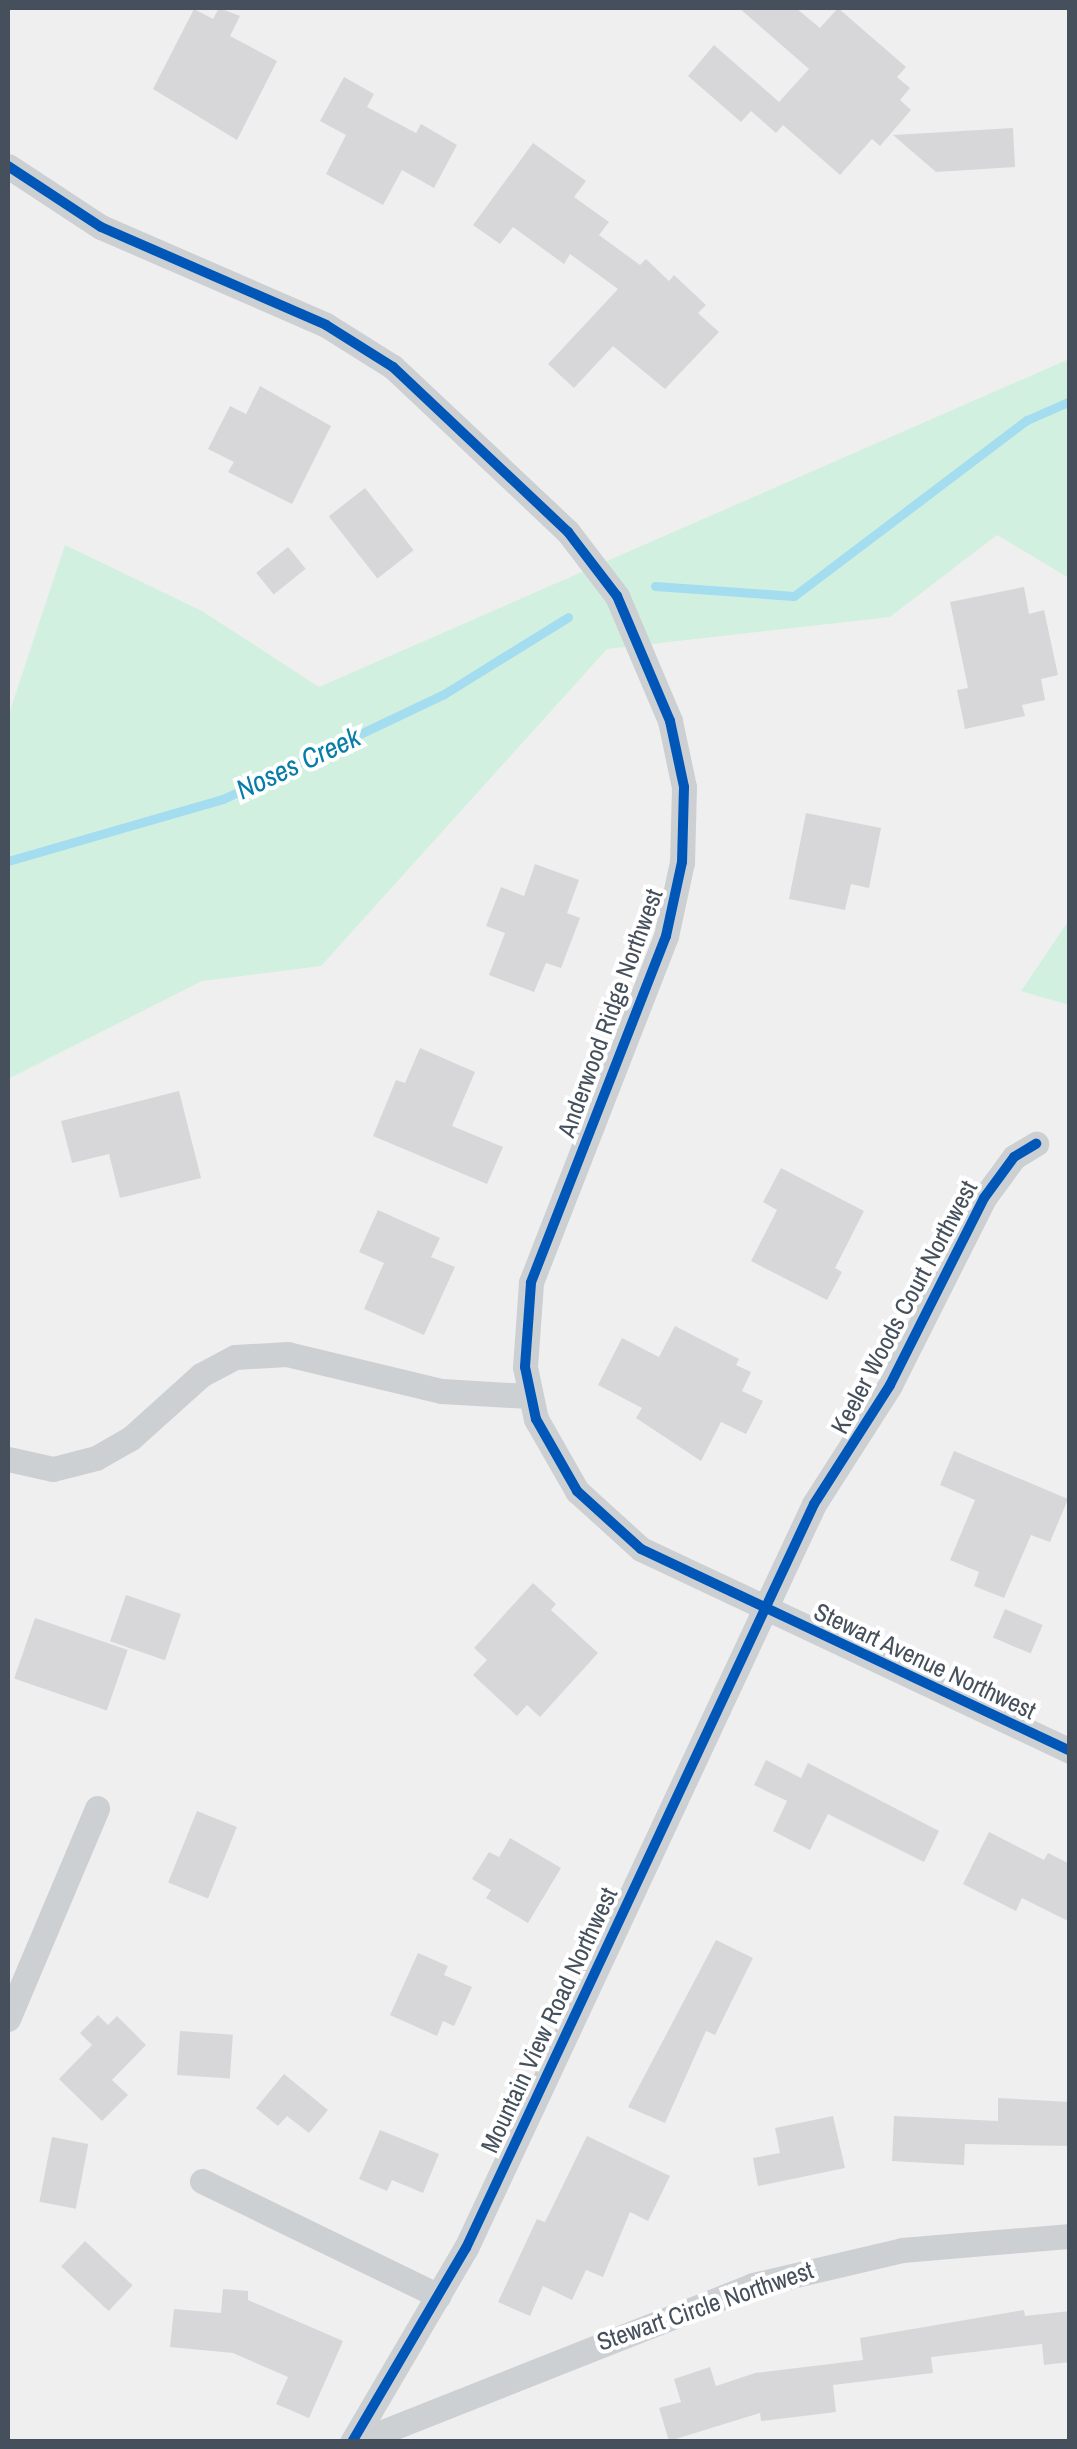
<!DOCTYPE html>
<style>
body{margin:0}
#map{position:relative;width:1077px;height:2449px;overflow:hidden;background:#f0efef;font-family:"Archivo Narrow",sans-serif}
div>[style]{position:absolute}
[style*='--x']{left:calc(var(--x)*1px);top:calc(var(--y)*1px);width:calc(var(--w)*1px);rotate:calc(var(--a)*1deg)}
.green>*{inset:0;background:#d2f0df}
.stream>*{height:9px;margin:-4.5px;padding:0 4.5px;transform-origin:4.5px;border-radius:4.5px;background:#a4dcf0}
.building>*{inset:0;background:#d7d7d9;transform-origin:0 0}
.street>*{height:25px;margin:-12.5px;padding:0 12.5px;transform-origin:12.5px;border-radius:12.5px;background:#ccd0d3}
.cycleway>*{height:10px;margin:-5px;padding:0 5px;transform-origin:5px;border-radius:5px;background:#0057b8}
span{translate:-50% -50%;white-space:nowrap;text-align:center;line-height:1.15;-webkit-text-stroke:8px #fff;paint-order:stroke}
.street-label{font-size:25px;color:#45505c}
.water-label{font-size:28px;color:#057da8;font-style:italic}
.frame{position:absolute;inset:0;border:10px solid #45505c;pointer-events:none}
</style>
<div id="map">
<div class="green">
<i style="clip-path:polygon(1069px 359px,1069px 578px,997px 535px,890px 617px,607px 649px,321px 966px,202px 981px,8px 1079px,8px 717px,65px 545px,202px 611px,319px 687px)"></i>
<i style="clip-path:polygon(1069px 920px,1069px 1005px,1021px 991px)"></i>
</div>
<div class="stream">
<i style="--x:655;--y:586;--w:139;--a:4.1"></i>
<i style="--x:794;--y:596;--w:292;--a:-37.1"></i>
<i style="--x:1027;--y:420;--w:47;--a:-23.8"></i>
<i style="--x:8;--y:861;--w:224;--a:-16.1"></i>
<i style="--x:223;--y:799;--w:245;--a:-25.4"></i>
<i style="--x:444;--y:694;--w:146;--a:-31.8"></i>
</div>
<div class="building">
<i style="clip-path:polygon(219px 8px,240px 16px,230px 36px,277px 61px,237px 140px,153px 89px,194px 9px,213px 19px)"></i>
<i style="clip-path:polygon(739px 8px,796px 8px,820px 28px,838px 8px,906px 67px,897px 77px,910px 88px,900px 100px,911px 110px,880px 146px,872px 139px,840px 175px,783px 125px,776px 133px,751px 111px,741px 122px,688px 76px,714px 45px,779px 102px,809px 69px)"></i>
<i style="clip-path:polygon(344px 77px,374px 94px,367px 107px,416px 133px,421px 124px,457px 145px,434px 188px,402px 170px,383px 205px,326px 174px,346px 135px,320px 121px)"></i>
<i style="clip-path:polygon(1013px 128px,1015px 167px,936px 172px,893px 135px)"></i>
<i style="clip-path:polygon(533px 143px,586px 181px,574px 197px,609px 222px,599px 235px,640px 265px,646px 259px,669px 281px,674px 275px,706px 305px,698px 313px,719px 332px,665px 389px,613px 346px,574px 388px,548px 364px,618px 289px,570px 254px,564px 264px,513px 227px,500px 244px,473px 225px)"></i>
<i style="clip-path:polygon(260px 386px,331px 426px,292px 504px,228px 472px,234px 462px,208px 449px,230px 406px,246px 414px)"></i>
<i style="left:365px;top:488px;width:79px;height:46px;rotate:52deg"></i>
<i style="left:288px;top:547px;width:28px;height:41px;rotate:51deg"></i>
<i style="clip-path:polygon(1024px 587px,1029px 614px,1044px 610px,1058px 675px,1041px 679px,1045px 700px,1022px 705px,1025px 716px,965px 729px,957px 690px,968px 688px,950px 602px)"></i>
<i style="clip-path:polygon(806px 813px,881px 828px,869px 888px,851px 884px,845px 910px,789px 899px)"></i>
<i style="clip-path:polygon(535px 864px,579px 880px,567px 913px,580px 918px,561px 968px,546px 963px,534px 992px,489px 975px,505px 933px,486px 926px,501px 887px,524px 896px)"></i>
<i style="clip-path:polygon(420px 1048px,475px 1072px,452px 1126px,503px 1147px,487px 1184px,373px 1136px,396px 1080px,405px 1083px)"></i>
<i style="clip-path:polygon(179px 1091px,201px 1178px,120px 1198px,109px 1154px,72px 1163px,61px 1121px)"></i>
<i style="clip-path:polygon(781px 1168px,864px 1211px,835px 1268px,842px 1272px,827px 1300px,751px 1261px,777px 1210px,763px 1202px)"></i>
<i style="clip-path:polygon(378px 1210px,440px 1238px,431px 1257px,455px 1267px,424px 1335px,364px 1309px,384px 1263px,359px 1252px)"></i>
<i style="clip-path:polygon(675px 1326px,739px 1359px,736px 1365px,751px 1372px,742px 1391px,763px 1401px,746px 1434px,721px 1422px,701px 1461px,636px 1418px,642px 1408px,598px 1385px,622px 1338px,659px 1357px)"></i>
<i style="clip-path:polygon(954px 1451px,1068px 1499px,1050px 1542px,1031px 1535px,1004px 1598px,974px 1586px,979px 1572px,950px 1560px,975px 1500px,940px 1485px)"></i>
<i style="clip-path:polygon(533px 1583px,556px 1604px,551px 1610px,598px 1653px,540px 1717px,527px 1705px,517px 1716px,473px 1675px,487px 1660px,474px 1648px)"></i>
<i style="left:126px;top:1595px;width:58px;height:49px;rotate:19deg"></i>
<i style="left:1005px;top:1609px;width:41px;height:31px;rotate:23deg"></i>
<i style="left:35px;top:1618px;width:98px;height:64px;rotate:19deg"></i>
<i style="clip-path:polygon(766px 1760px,801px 1778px,808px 1763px,939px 1831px,924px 1862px,828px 1814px,810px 1850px,773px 1831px,787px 1801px,754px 1785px)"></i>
<i style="left:197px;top:1811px;width:43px;height:77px;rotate:22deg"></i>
<i style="clip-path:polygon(989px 1832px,1044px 1860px,1048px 1853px,1070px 1864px,1070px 1922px,1022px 1898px,1016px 1911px,963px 1884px)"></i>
<i style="clip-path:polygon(510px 1838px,561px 1868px,528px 1923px,486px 1898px,491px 1890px,472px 1879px,489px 1852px,499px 1857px)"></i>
<i style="clip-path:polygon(716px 1940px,753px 1958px,715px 2035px,706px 2031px,665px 2123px,628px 2107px)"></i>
<i style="clip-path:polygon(418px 1953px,448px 1966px,444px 1975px,472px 1987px,454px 2026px,443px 2021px,437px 2036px,390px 2015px)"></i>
<i style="clip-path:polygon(98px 2015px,108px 2025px,117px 2016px,146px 2045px,112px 2080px,128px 2095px,102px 2121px,59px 2079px,92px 2045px,80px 2033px)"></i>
<i style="left:180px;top:2031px;width:53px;height:44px;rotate:4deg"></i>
<i style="clip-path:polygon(284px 2074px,328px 2110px,309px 2133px,287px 2116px,278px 2126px,256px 2108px)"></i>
<i style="clip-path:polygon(998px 2098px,1070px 2102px,1070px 2146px,965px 2144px,964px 2165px,892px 2161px,894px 2116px,998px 2121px)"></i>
<i style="clip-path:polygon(833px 2116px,845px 2168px,758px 2186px,753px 2158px,780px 2153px,775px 2128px)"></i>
<i style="clip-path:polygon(380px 2130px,439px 2154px,423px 2193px,392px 2180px,387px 2191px,359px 2179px)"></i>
<i style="clip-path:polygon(587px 2136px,670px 2176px,648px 2221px,630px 2212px,603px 2277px,586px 2270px,572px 2300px,543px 2286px,530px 2316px,498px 2302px,537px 2219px,545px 2222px)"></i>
<i style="left:52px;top:2137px;width:37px;height:66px;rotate:11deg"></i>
<i style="left:85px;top:2241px;width:65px;height:35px;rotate:43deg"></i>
<i style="clip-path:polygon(223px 2289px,248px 2291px,248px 2300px,343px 2341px,309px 2418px,276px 2404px,288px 2377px,233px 2353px,170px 2347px,174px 2309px,221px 2313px)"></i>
<i style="clip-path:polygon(1024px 2310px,1025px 2316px,1070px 2311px,1070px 2362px,1044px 2365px,1042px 2344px,931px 2357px,933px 2373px,833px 2385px,836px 2412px,761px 2421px,760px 2413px,669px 2441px,659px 2408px,681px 2402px,674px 2379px,710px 2367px,716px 2386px,755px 2373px,863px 2360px,860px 2338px)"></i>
</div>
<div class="street">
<i style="--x:8;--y:166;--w:111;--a:33.3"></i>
<i style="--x:101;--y:227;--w:245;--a:23.5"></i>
<i style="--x:326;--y:325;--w:79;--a:32.1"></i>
<i style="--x:393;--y:367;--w:241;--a:43.3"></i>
<i style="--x:568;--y:532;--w:81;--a:52.6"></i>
<i style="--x:617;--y:596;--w:136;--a:67"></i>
<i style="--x:670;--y:721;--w:67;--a:78"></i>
<i style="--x:684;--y:787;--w:75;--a:91.5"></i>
<i style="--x:682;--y:862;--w:76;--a:102.2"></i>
<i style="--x:666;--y:936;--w:372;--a:111.3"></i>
<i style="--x:531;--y:1283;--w:84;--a:94.1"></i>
<i style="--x:525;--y:1367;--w:53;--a:78.1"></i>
<i style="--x:536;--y:1419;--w:83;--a:60.3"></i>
<i style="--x:577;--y:1491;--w:86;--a:42.2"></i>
<i style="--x:641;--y:1549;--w:474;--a:25.2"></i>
<i style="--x:8;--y:1459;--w:46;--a:12.5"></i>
<i style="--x:53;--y:1469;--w:44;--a:-14.3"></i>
<i style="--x:96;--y:1458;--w:40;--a:-29.7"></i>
<i style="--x:131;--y:1438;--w:94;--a:-42"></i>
<i style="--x:201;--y:1375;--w:38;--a:-28"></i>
<i style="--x:235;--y:1357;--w:52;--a:-3.3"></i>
<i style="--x:287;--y:1354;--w:158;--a:13.5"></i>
<i style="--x:441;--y:1391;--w:86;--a:3.3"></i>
<i style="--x:8;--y:2019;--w:229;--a:-67.1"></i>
<i style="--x:202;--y:2181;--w:263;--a:25.9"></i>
<i style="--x:352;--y:2442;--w:225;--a:-59.6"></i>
<i style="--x:466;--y:2248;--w:821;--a:-64.93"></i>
<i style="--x:814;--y:1504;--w:141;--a:-57.4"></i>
<i style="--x:890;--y:1385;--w:209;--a:-63.3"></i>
<i style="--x:984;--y:1198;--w:51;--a:-53.8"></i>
<i style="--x:1014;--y:1157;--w:26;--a:-31"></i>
<i style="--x:357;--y:2442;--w:426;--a:-21.6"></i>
<i style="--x:753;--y:2285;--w:153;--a:-13.2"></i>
<i style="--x:902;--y:2250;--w:169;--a:-4.8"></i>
</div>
<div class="cycleway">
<i style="--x:8;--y:166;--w:111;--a:33.3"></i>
<i style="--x:101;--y:227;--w:245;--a:23.5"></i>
<i style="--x:326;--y:325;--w:79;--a:32.1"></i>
<i style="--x:393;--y:367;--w:241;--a:43.3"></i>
<i style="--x:568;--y:532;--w:81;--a:52.6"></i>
<i style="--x:617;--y:596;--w:136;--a:67"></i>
<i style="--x:670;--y:721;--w:67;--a:78"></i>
<i style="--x:684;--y:787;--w:75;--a:91.5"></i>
<i style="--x:682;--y:862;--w:76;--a:102.2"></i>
<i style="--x:666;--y:936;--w:372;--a:111.3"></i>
<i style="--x:531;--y:1283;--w:84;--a:94.1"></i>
<i style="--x:525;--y:1367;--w:53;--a:78.1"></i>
<i style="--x:536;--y:1419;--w:83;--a:60.3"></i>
<i style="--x:577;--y:1491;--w:86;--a:42.2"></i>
<i style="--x:641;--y:1549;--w:474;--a:25.2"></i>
<i style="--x:352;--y:2442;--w:225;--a:-59.6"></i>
<i style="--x:466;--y:2248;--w:821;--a:-64.93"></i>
<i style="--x:814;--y:1504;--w:141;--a:-57.4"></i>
<i style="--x:890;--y:1385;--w:209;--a:-63.3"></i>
<i style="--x:984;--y:1198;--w:51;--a:-53.8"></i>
<i style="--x:1014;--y:1157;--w:26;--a:-31"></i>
</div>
<div class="street-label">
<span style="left:610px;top:1013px;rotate:-70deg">Anderwood Ridge Northwest</span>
<span style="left:904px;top:1307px;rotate:-62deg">Keeler Woods Court Northwest</span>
<span style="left:925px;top:1661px;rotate:25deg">Stewart Avenue Northwest</span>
<span style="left:549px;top:2020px;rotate:-65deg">Mountain View Road Northwest</span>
<span style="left:705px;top:2306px;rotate:-19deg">Stewart Circle Northwest</span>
</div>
<div class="water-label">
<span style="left:298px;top:763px;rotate:-25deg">Noses Creek</span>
</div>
<div class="frame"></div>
</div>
